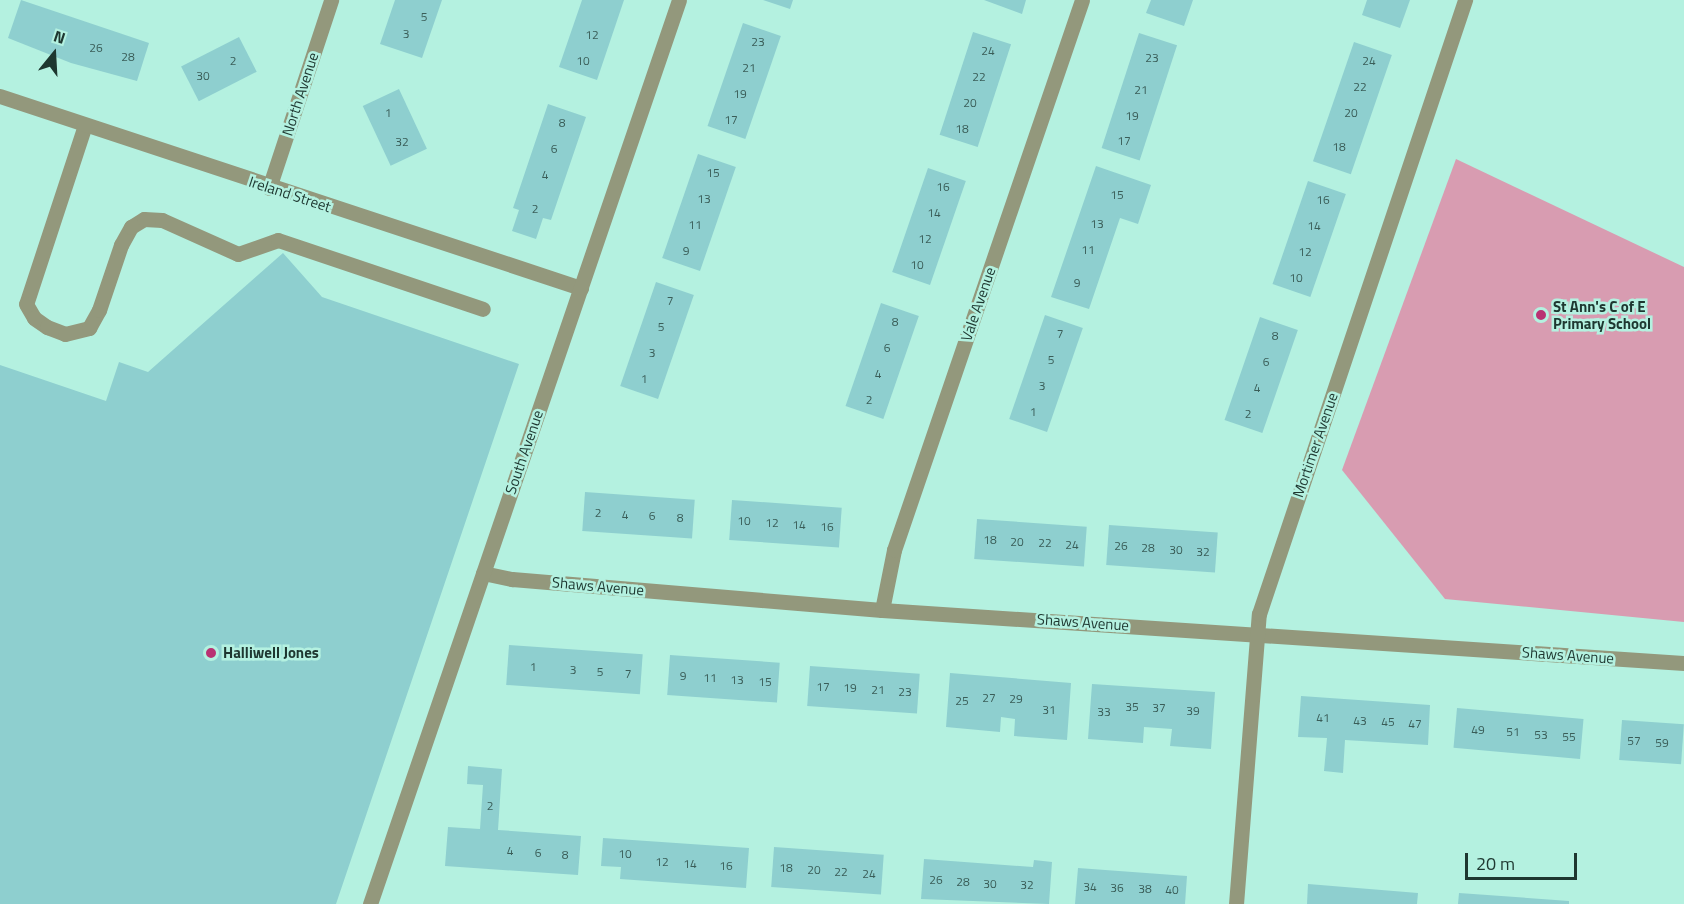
<!DOCTYPE html>
<style>
body{margin:0}
#map{position:relative;width:1684px;height:904px;overflow:hidden;background:#b4f1e0;font-family:"Titillium Web",sans-serif}
div>[style]{position:absolute}
[style*='--x']{left:calc(var(--x)*1px);top:calc(var(--y)*1px);width:calc(var(--w)*1px);rotate:calc(var(--a)*1deg)}
.green>*{inset:0;background:#d89cb1}
.building>*{inset:0;background:#8ecfcf;transform-origin:0 0}
.service>*{height:15px;margin:-7.5px;padding:0 7.5px;transform-origin:7.5px;border-radius:7.5px;background:#93987c}
.minor>*{height:15px;margin:-7.5px;padding:0 7.5px;transform-origin:7.5px;border-radius:7.5px;background:#93987c}
.dots>*{width:16px;height:16px;translate:-50% -50%;box-sizing:border-box;border:3px solid #b4f1e0;border-radius:50%}
span{translate:-50% -50%;white-space:nowrap;text-align:center;line-height:1.15;-webkit-text-stroke:5px #b4f1e0;paint-order:stroke}
.number-label{font-size:12px;color:#3a5d58}
.number-label span{-webkit-text-stroke-width:0}
.street-label{font-size:15px;color:#1e3730}
.poi-label{font-size:15px;color:#1e3730;font-weight:700}
.left{translate:0 -50%;text-align:left}
.north{position:absolute;left:24px;top:24px;width:60px;height:60px;-webkit-text-stroke:4px #b4f1e0;paint-order:stroke;rotate:18deg;font-size:16px;font-weight:700;line-height:24px;text-align:center;color:#1e3730}
.north::after{content:'';display:block;margin:auto;width:21px;height:27px;background:#1e3730;clip-path:polygon(50% 0,100% 100%,50% 72%,0 100%)}
.scale{position:absolute;left:1465px;top:853px;width:112px;height:27px;box-sizing:border-box;border:3px solid #1e3730;border-top:0;padding-left:8px;font-size:18px;line-height:21px;white-space:nowrap;color:#1e3730;-webkit-text-stroke:4px #b4f1e0;paint-order:stroke}
</style>
<div id="map">
<div class="green">
<i style="clip-path:polygon(1456px 159px,1684px 267px,1684px 622px,1445px 599px,1342px 470px)"></i>
</div>
<div class="building">
<i style="clip-path:polygon(21px 0,149px 43px,137px 81px,71px 63px,8px 38px)"></i>
<i style="clip-path:polygon(395px 0,442px 0,422px 58px,380px 44px)"></i>
<i style="clip-path:polygon(582px 0,624px 0,597px 80px,559px 67px)"></i>
<i style="clip-path:polygon(763px 0,793px 0,790px 9px)"></i>
<i style="clip-path:polygon(984px 0,1026px 0,1022px 14px)"></i>
<i style="clip-path:polygon(1151px 0,1193px 0,1184px 26px,1146px 13px)"></i>
<i style="clip-path:polygon(1367px 0,1410px 0,1400px 28px,1362px 15px)"></i>
<i style="left:743px;top:23px;width:40px;height:109px;rotate:19deg"></i>
<i style="left:973px;top:32px;width:40px;height:108px;rotate:18deg"></i>
<i style="left:1139px;top:33px;width:40px;height:121px;rotate:18deg"></i>
<i style="left:239px;top:37px;width:39px;height:65px;rotate:63deg"></i>
<i style="left:1354px;top:42px;width:40px;height:126px;rotate:19deg"></i>
<i style="left:399px;top:89px;width:66px;height:40px;rotate:65deg"></i>
<i style="clip-path:polygon(548px 104px,586px 117px,551px 220px,543px 218px,536px 239px,512px 231px,519px 210px,513px 208px)"></i>
<i style="left:698px;top:154px;width:40px;height:110px;rotate:19deg"></i>
<i style="clip-path:polygon(1096px 166px,1151px 185px,1138px 224px,1120px 218px,1089px 309px,1051px 297px)"></i>
<i style="left:928px;top:168px;width:40px;height:110px;rotate:19deg"></i>
<i style="left:1308px;top:181px;width:40px;height:109px;rotate:19deg"></i>
<i style="clip-path:polygon(283px 253px,322px 297px,519px 364px,336px 904px,0 904px,0 365px,106px 401px,119px 362px,148px 372px)"></i>
<i style="left:656px;top:282px;width:40px;height:110px;rotate:19deg"></i>
<i style="left:881px;top:303px;width:40px;height:109px;rotate:19deg"></i>
<i style="left:1045px;top:315px;width:40px;height:110px;rotate:19deg"></i>
<i style="left:1260px;top:317px;width:40px;height:109px;rotate:19deg"></i>
<i style="left:585px;top:492px;width:110px;height:39px;rotate:4deg"></i>
<i style="left:732px;top:500px;width:110px;height:40px;rotate:4deg"></i>
<i style="left:977px;top:519px;width:110px;height:40px;rotate:4deg"></i>
<i style="left:1109px;top:525px;width:109px;height:40px;rotate:4deg"></i>
<i style="left:509px;top:645px;width:134px;height:40px;rotate:4deg"></i>
<i style="left:670px;top:655px;width:110px;height:40px;rotate:4deg"></i>
<i style="left:810px;top:666px;width:110px;height:40px;rotate:4deg"></i>
<i style="clip-path:polygon(950px 673px,1071px 683px,1067px 740px,1014px 736px,1015px 719px,1001px 717px,1000px 732px,946px 727px)"></i>
<i style="clip-path:polygon(1092px 684px,1215px 692px,1211px 749px,1170px 746px,1172px 729px,1144px 727px,1143px 743px,1088px 739px)"></i>
<i style="clip-path:polygon(1301px 696px,1430px 705px,1428px 745px,1345px 740px,1343px 773px,1324px 771px,1327px 738px,1298px 737px)"></i>
<i style="left:1457px;top:708px;width:127px;height:40px;rotate:5deg"></i>
<i style="left:1622px;top:720px;width:62px;height:40px;rotate:4deg"></i>
<i style="clip-path:polygon(468px 766px,502px 769px,498px 830px,581px 836px,578px 875px,445px 866px,448px 827px,480px 829px,483px 785px,467px 784px)"></i>
<i style="clip-path:polygon(603px 838px,749px 848px,746px 888px,620px 879px,621px 867px,601px 866px)"></i>
<i style="left:774px;top:847px;width:110px;height:40px;rotate:4deg"></i>
<i style="clip-path:polygon(924px 859px,1033px 867px,1034px 860px,1052px 862px,1049px 904px,921px 899px)"></i>
<i style="clip-path:polygon(1078px 868px,1187px 876px,1185px 904px,1075px 904px)"></i>
<i style="clip-path:polygon(1308px 884px,1418px 893px,1417px 904px,1307px 904px)"></i>
<i style="clip-path:polygon(1459px 893px,1569px 901px,1569px 904px,1458px 904px)"></i>
</div>
<div class="service">
<i style="--x:85;--y:125;--w:188;--a:108.2"></i>
<i style="--x:26;--y:304;--w:16;--a:60"></i>
<i style="--x:34;--y:318;--w:16;--a:35"></i>
<i style="--x:47;--y:327;--w:19;--a:21"></i>
<i style="--x:65;--y:334;--w:25;--a:-14"></i>
<i style="--x:89;--y:328;--w:21;--a:-61"></i>
<i style="--x:99;--y:310;--w:69;--a:-71.3"></i>
<i style="--x:121;--y:245;--w:21;--a:-61"></i>
<i style="--x:131;--y:227;--w:15;--a:-32"></i>
<i style="--x:144;--y:219;--w:18;--a:3"></i>
<i style="--x:162;--y:220;--w:83;--a:24.1"></i>
<i style="--x:238;--y:254;--w:42;--a:-19.3"></i>
<i style="--x:278;--y:240;--w:216;--a:18.6"></i>
</div>
<div class="minor">
<i style="--x:0;--y:96;--w:612;--a:18.29"></i>
<i style="--x:269;--y:188;--w:198;--a:-71.7"></i>
<i style="--x:483;--y:573;--w:30;--a:12"></i>
<i style="--x:512;--y:579;--w:371;--a:4.8"></i>
<i style="--x:882;--y:610;--w:804;--a:3.78"></i>
<i style="--x:882;--y:610;--w:61;--a:-78.7"></i>
<i style="--x:894;--y:550;--w:581;--a:-71.13"></i>
<i style="--x:370;--y:904;--w:955;--a:-71.13"></i>
<i style="--x:1236;--y:904;--w:291;--a:-85.5"></i>
<i style="--x:1259;--y:614;--w:648;--a:-71.45"></i>
</div>
<div class="dots">
<i style="left:1541px;top:315px;background:#b93273"></i>
<i style="left:211px;top:653px;background:#b93273"></i>
</div>
<div class="number-label">
<span style="left:424px;top:17px">5</span>
<span style="left:406px;top:34px">3</span>
<span style="left:592px;top:35px">12</span>
<span style="left:758px;top:42px">23</span>
<span style="left:96px;top:48px">26</span>
<span style="left:988px;top:51px">24</span>
<span style="left:128px;top:57px">28</span>
<span style="left:1152px;top:58px">23</span>
<span style="left:233px;top:61px">2</span>
<span style="left:583px;top:61px">10</span>
<span style="left:1369px;top:61px">24</span>
<span style="left:749px;top:68px">21</span>
<span style="left:203px;top:76px">30</span>
<span style="left:979px;top:77px">22</span>
<span style="left:1360px;top:87px">22</span>
<span style="left:1141px;top:90px">21</span>
<span style="left:740px;top:94px">19</span>
<span style="left:970px;top:103px">20</span>
<span style="left:388px;top:113px">1</span>
<span style="left:1351px;top:113px">20</span>
<span style="left:1132px;top:116px">19</span>
<span style="left:731px;top:120px">17</span>
<span style="left:562px;top:123px">8</span>
<span style="left:962px;top:129px">18</span>
<span style="left:1124px;top:141px">17</span>
<span style="left:402px;top:142px">32</span>
<span style="left:1339px;top:147px">18</span>
<span style="left:554px;top:149px">6</span>
<span style="left:713px;top:173px">15</span>
<span style="left:545px;top:175px">4</span>
<span style="left:943px;top:187px">16</span>
<span style="left:1117px;top:195px">15</span>
<span style="left:704px;top:199px">13</span>
<span style="left:1323px;top:200px">16</span>
<span style="left:535px;top:209px">2</span>
<span style="left:934px;top:213px">14</span>
<span style="left:1097px;top:224px">13</span>
<span style="left:695px;top:225px">11</span>
<span style="left:1314px;top:226px">14</span>
<span style="left:925px;top:239px">12</span>
<span style="left:1088px;top:250px">11</span>
<span style="left:686px;top:251px">9</span>
<span style="left:1305px;top:252px">12</span>
<span style="left:917px;top:265px">10</span>
<span style="left:1296px;top:278px">10</span>
<span style="left:1077px;top:283px">9</span>
<span style="left:670px;top:301px">7</span>
<span style="left:895px;top:322px">8</span>
<span style="left:661px;top:327px">5</span>
<span style="left:1060px;top:334px">7</span>
<span style="left:1275px;top:336px">8</span>
<span style="left:887px;top:348px">6</span>
<span style="left:652px;top:353px">3</span>
<span style="left:1051px;top:360px">5</span>
<span style="left:1266px;top:362px">6</span>
<span style="left:878px;top:374px">4</span>
<span style="left:644px;top:379px">1</span>
<span style="left:1042px;top:386px">3</span>
<span style="left:1257px;top:388px">4</span>
<span style="left:869px;top:400px">2</span>
<span style="left:1033px;top:412px">1</span>
<span style="left:1248px;top:414px">2</span>
<span style="left:598px;top:513px">2</span>
<span style="left:625px;top:515px">4</span>
<span style="left:652px;top:516px">6</span>
<span style="left:680px;top:518px">8</span>
<span style="left:744px;top:521px">10</span>
<span style="left:772px;top:523px">12</span>
<span style="left:799px;top:525px">14</span>
<span style="left:827px;top:527px">16</span>
<span style="left:990px;top:540px">18</span>
<span style="left:1017px;top:542px">20</span>
<span style="left:1045px;top:543px">22</span>
<span style="left:1072px;top:545px">24</span>
<span style="left:1121px;top:546px">26</span>
<span style="left:1148px;top:548px">28</span>
<span style="left:1176px;top:550px">30</span>
<span style="left:1203px;top:552px">32</span>
<span style="left:533px;top:667px">1</span>
<span style="left:573px;top:670px">3</span>
<span style="left:600px;top:672px">5</span>
<span style="left:628px;top:674px">7</span>
<span style="left:683px;top:676px">9</span>
<span style="left:710px;top:678px">11</span>
<span style="left:737px;top:680px">13</span>
<span style="left:765px;top:682px">15</span>
<span style="left:823px;top:687px">17</span>
<span style="left:850px;top:688px">19</span>
<span style="left:878px;top:690px">21</span>
<span style="left:905px;top:692px">23</span>
<span style="left:989px;top:698px">27</span>
<span style="left:1016px;top:699px">29</span>
<span style="left:962px;top:701px">25</span>
<span style="left:1132px;top:707px">35</span>
<span style="left:1159px;top:708px">37</span>
<span style="left:1049px;top:710px">31</span>
<span style="left:1193px;top:711px">39</span>
<span style="left:1104px;top:712px">33</span>
<span style="left:1323px;top:718px">41</span>
<span style="left:1360px;top:721px">43</span>
<span style="left:1388px;top:722px">45</span>
<span style="left:1415px;top:724px">47</span>
<span style="left:1478px;top:730px">49</span>
<span style="left:1513px;top:732px">51</span>
<span style="left:1541px;top:735px">53</span>
<span style="left:1569px;top:737px">55</span>
<span style="left:1634px;top:741px">57</span>
<span style="left:1662px;top:743px">59</span>
<span style="left:490px;top:806px">2</span>
<span style="left:510px;top:851px">4</span>
<span style="left:538px;top:853px">6</span>
<span style="left:625px;top:854px">10</span>
<span style="left:565px;top:855px">8</span>
<span style="left:662px;top:862px">12</span>
<span style="left:690px;top:864px">14</span>
<span style="left:726px;top:866px">16</span>
<span style="left:786px;top:868px">18</span>
<span style="left:814px;top:870px">20</span>
<span style="left:841px;top:872px">22</span>
<span style="left:869px;top:874px">24</span>
<span style="left:936px;top:880px">26</span>
<span style="left:963px;top:882px">28</span>
<span style="left:990px;top:884px">30</span>
<span style="left:1027px;top:885px">32</span>
<span style="left:1090px;top:887px">34</span>
<span style="left:1117px;top:888px">36</span>
<span style="left:1145px;top:889px">38</span>
<span style="left:1172px;top:890px">40</span>
</div>
<div class="street-label">
<span style="left:300px;top:94px;rotate:-72deg">North Avenue</span>
<span style="left:290px;top:194px;rotate:18deg">Ireland Street</span>
<span style="left:978px;top:304px;rotate:-71deg">Vale Avenue</span>
<span style="left:1315px;top:445px;rotate:-71deg">Mortimer Avenue</span>
<span style="left:524px;top:452px;rotate:-71deg">South Avenue</span>
<span style="left:598px;top:586px;rotate:5deg">Shaws Avenue</span>
<span style="left:1083px;top:622px;rotate:4deg">Shaws Avenue</span>
<span style="left:1568px;top:655px;rotate:4deg">Shaws Avenue</span>
</div>
<div class="poi-label">
<span class="left" style="left:1553px;top:315px">St Ann's C of E<br>Primary School</span>
<span class="left" style="left:223px;top:653px">Halliwell Jones</span>
</div>
<div class="north">N</div>
<div class="scale">20 m</div>
</div>
